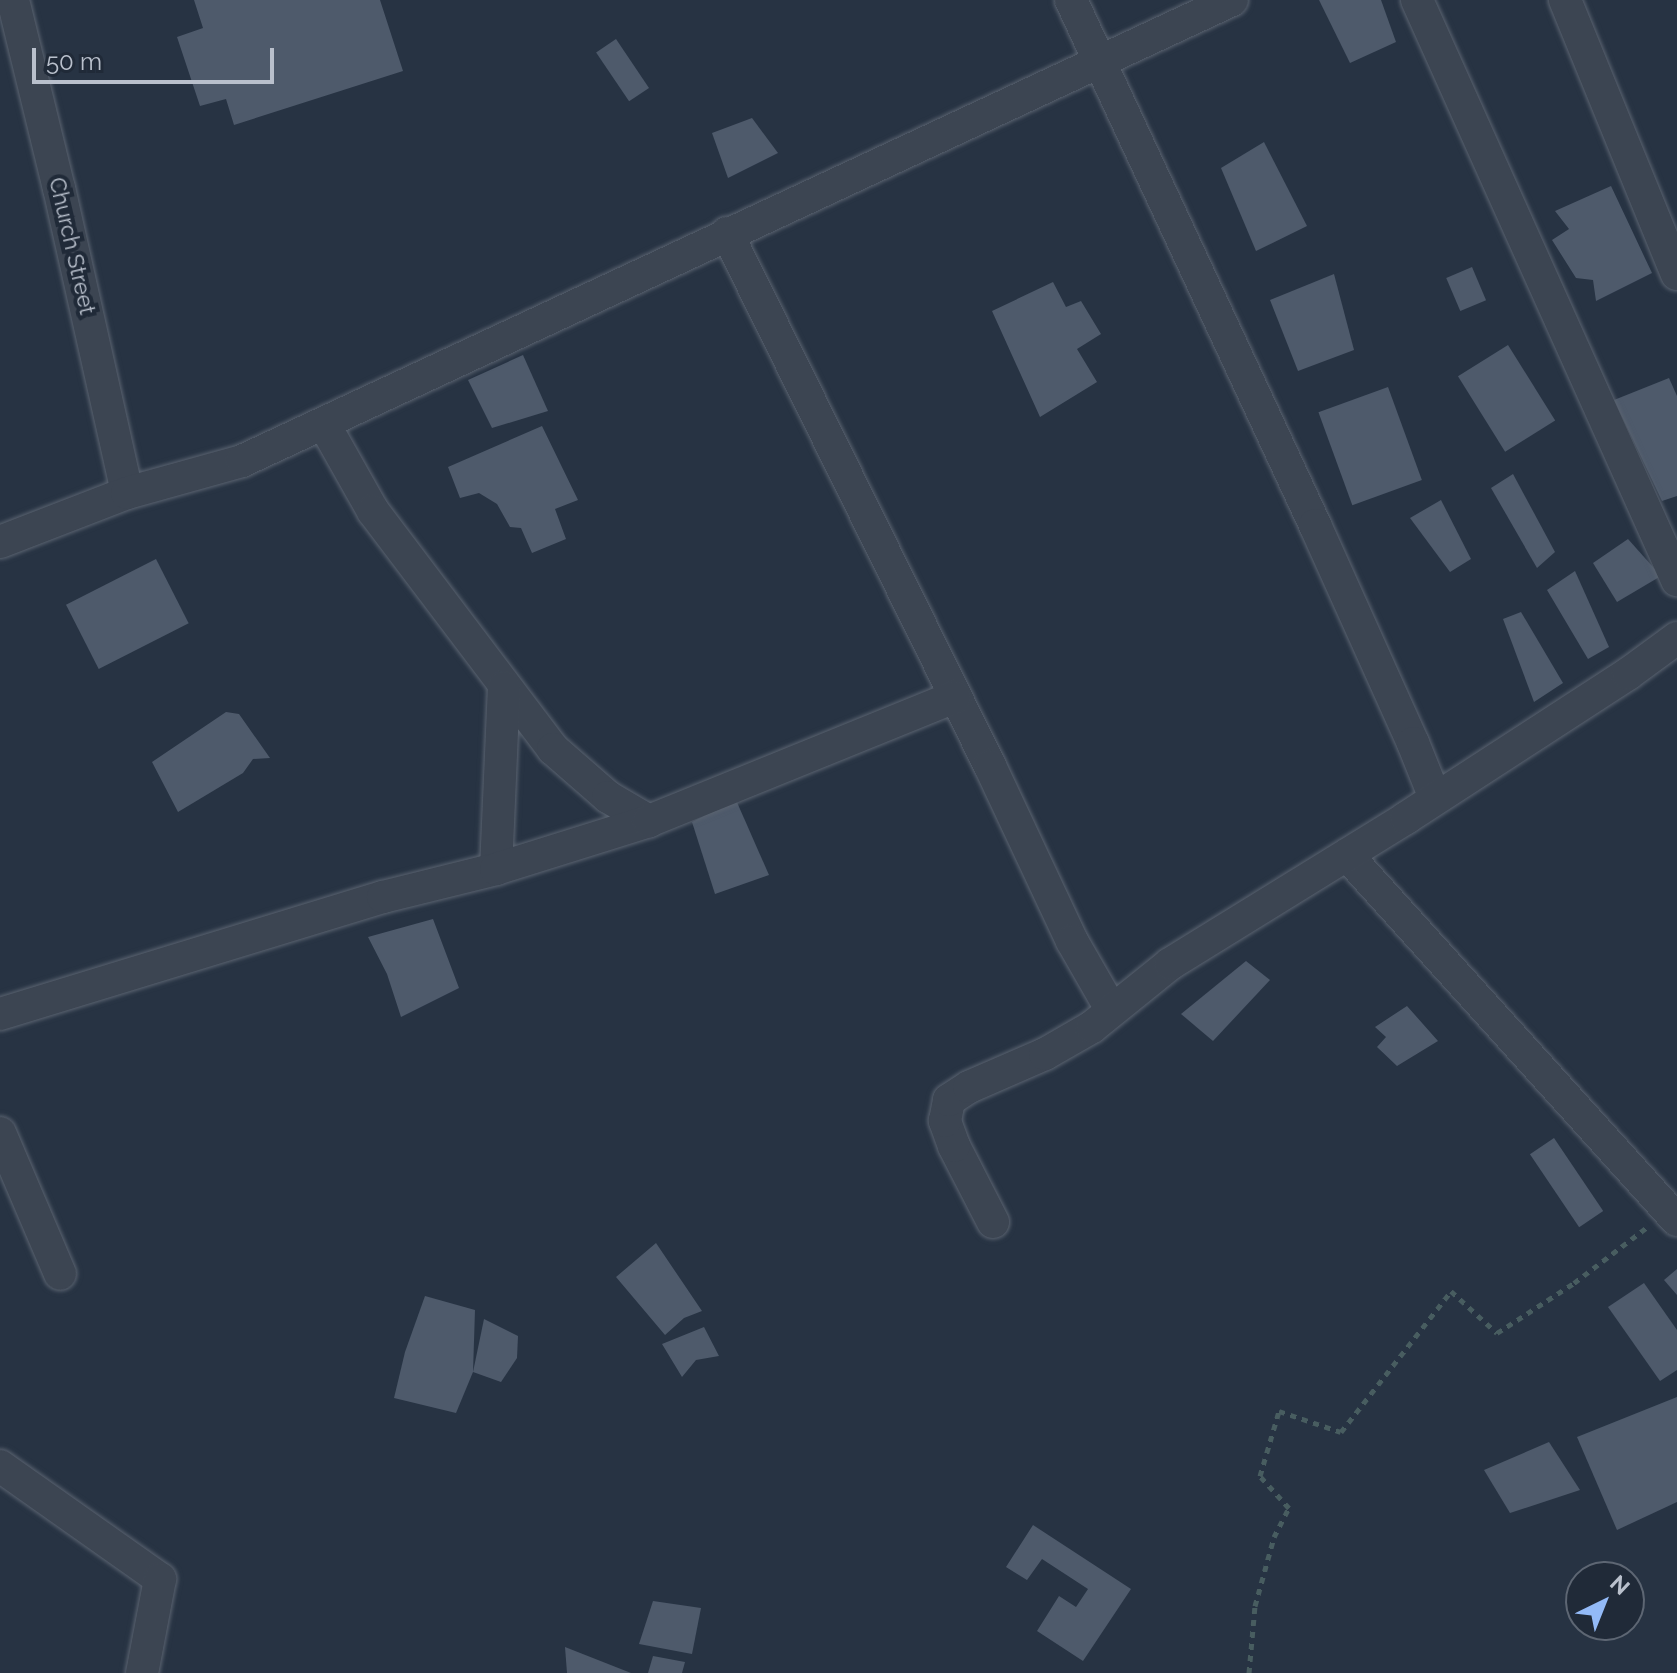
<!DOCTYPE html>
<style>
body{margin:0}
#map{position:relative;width:1677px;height:1673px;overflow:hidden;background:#273343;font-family:Raleway,sans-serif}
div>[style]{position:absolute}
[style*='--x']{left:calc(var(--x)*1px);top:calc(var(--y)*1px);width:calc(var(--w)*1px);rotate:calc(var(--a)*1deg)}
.building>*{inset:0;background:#4e5a6b;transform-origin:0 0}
.path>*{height:5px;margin-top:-2.5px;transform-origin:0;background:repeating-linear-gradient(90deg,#485d60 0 6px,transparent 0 12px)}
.roads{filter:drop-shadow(0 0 2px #5a6370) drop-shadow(0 0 2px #5a6370)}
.minor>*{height:32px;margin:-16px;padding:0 16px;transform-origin:16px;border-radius:16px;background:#3c4552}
span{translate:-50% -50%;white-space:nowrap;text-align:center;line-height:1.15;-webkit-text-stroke:8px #202a38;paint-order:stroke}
.street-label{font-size:22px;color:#b9c0cc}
.north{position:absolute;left:1565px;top:1561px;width:80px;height:80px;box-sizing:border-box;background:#202a38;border:2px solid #5d6673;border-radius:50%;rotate:43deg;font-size:22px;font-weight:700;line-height:32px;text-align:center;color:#b9c0cc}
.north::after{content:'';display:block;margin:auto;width:28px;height:36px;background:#93baf7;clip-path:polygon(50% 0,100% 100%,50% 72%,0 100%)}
.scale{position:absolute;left:32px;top:48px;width:242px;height:36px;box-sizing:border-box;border:4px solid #b9c0cc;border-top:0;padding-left:10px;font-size:24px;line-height:28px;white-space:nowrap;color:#b9c0cc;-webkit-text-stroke:6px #202a38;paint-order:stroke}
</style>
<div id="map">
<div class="building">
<i style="clip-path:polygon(194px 0,380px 0,403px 71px,234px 125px,226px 99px,200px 106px,177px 37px,203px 28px)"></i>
<i style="clip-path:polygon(1319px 0,1381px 0,1396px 42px,1350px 63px)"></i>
<i style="left:616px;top:39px;width:59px;height:24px;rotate:56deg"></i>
<i style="clip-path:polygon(752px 118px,778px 153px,728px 178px,712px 133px)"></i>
<i style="clip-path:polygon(1264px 142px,1307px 226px,1256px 251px,1221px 168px)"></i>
<i style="clip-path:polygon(1611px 186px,1652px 273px,1596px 301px,1593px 280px,1576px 278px,1552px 240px,1569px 229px,1555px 211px)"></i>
<i style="left:1472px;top:267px;width:36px;height:28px;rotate:67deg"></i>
<i style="clip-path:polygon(1334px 274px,1354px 350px,1298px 371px,1270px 300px)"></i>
<i style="clip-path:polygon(1053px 282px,1066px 307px,1081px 301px,1101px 334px,1077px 349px,1097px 382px,1040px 417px,992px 311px)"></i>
<i style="left:1508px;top:345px;width:89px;height:59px;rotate:58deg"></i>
<i style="clip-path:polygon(523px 355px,548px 411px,492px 428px,468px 380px)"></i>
<i style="clip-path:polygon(1669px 378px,1677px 396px,1677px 496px,1662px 501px,1614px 400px)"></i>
<i style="left:1388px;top:387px;width:99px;height:74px;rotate:70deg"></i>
<i style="clip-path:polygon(542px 426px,578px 500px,555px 509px,566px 539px,532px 553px,521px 528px,510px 527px,497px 504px,479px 493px,460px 498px,448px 467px)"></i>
<i style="clip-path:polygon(1513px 474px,1555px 552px,1537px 568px,1491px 488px)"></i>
<i style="clip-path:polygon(1441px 500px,1471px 559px,1450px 572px,1410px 518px)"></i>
<i style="clip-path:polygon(1628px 539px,1661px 576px,1617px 602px,1593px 563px)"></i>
<i style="left:156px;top:559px;width:72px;height:101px;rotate:63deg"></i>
<i style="clip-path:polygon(1575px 571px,1609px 647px,1588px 659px,1547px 590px)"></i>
<i style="clip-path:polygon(1521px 612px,1563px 683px,1534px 702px,1503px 619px)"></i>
<i style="clip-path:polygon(226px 712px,239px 714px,270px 758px,253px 759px,243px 773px,178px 812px,152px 762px)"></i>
<i style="clip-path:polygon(736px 800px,769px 875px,715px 894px,692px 822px)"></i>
<i style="clip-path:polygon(433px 919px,459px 988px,401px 1017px,387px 974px,368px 937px)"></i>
<i style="clip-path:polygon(1246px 961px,1270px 980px,1213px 1041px,1181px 1014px)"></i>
<i style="clip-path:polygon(1407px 1006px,1438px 1041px,1397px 1066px,1377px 1047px,1386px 1037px,1375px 1027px)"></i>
<i style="left:1554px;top:1138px;width:88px;height:29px;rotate:56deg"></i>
<i style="clip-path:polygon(656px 1243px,702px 1311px,684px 1318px,665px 1335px,616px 1277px)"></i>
<i style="clip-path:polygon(1677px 1269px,1677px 1295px,1664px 1280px)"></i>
<i style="clip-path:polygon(1644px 1283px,1677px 1330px,1677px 1370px,1660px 1381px,1608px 1307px)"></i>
<i style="clip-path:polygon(425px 1296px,475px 1310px,473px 1372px,456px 1413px,394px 1398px,405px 1352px)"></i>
<i style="clip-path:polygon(484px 1319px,518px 1336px,517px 1358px,501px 1382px,473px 1372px)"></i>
<i style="clip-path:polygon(704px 1327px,719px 1356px,696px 1360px,682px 1377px,662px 1344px)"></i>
<i style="clip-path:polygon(1677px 1397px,1677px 1502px,1617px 1530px,1577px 1437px)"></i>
<i style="clip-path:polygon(1549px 1442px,1580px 1490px,1510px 1513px,1484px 1470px)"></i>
<i style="clip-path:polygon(1033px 1525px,1131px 1589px,1083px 1661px,1037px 1631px,1059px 1596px,1076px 1607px,1088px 1589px,1042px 1559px,1027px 1580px,1006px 1567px)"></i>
<i style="clip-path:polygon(653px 1601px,701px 1608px,692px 1654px,639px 1644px)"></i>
<i style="clip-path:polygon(565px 1647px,631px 1673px,567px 1673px)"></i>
<i style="clip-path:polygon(653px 1656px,685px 1662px,682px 1673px,648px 1673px)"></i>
</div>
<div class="path">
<i style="--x:1249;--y:1673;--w:67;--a:-84.9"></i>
<i style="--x:1255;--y:1606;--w:72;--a:-74.6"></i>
<i style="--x:1274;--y:1537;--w:33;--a:-63"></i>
<i style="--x:1289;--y:1508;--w:43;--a:-132.2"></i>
<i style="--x:1260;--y:1476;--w:68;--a:-73.7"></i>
<i style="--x:1279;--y:1411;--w:65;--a:18.7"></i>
<i style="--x:1341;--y:1432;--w:179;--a:-52"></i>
<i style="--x:1451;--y:1291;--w:62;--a:42.4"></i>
<i style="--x:1497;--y:1333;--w:92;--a:-33"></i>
<i style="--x:1574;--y:1283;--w:91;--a:-37.4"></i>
</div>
<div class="roads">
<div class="minor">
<i style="--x:13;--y:0;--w:194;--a:76.3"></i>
<i style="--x:59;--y:188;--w:312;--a:77.4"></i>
<i style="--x:1071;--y:0;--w:579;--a:65.07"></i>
<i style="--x:1315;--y:525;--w:239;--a:65.8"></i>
<i style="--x:1413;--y:743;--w:59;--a:68.2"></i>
<i style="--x:1417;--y:0;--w:636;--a:65.85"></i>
<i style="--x:1565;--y:0;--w:296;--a:67.8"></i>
<i style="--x:727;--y:233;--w:594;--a:63.74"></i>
<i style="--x:990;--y:766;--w:193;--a:64.9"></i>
<i style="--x:1072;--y:941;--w:78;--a:60.2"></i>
<i style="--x:324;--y:424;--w:100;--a:60.6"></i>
<i style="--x:373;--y:511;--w:298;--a:52.9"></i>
<i style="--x:553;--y:749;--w:73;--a:41.1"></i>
<i style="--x:608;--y:797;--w:48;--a:30.3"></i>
<i style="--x:0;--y:542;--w:136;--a:-21.1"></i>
<i style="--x:127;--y:493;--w:119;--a:-15.5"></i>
<i style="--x:242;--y:461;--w:1092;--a:-24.97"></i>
<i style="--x:1347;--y:855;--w:492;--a:47.9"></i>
<i style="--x:496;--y:869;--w:182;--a:-87.5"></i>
<i style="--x:0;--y:1014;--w:400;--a:-17"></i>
<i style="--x:383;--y:897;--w:116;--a:-13.9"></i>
<i style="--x:496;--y:869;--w:160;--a:-17.4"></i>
<i style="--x:649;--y:821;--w:330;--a:-22.1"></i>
<i style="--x:0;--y:1133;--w:153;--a:66.9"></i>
<i style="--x:993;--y:1222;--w:85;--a:-117.2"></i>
<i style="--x:954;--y:1146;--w:27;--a:-110"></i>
<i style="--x:945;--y:1121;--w:21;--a:-79"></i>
<i style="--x:949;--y:1100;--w:24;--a:-33"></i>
<i style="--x:969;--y:1087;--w:83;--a:-23.5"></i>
<i style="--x:1045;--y:1054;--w:54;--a:-29.9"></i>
<i style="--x:1092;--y:1027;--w:100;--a:-38.9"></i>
<i style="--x:1170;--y:964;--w:278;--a:-31.7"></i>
<i style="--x:1406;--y:818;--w:265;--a:-33"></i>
<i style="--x:1628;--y:674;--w:61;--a:-36.3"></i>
<i style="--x:0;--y:1466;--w:196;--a:35.2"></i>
<i style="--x:160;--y:1579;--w:96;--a:100.8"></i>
</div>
</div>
<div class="street-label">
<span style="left:72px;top:246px;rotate:77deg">Church Street</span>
</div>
<div class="north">N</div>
<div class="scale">50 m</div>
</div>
